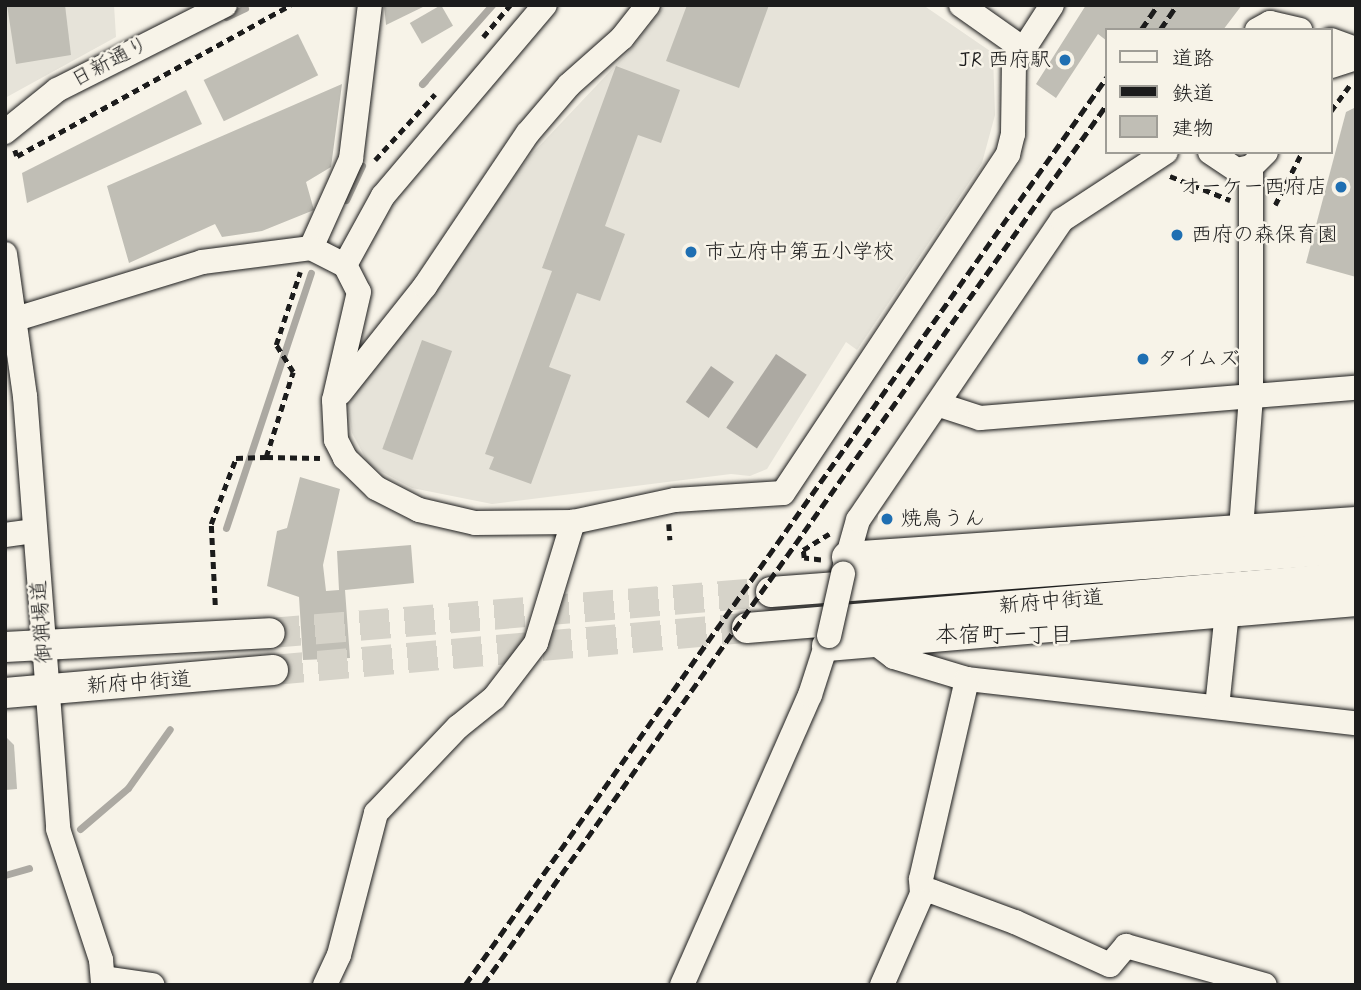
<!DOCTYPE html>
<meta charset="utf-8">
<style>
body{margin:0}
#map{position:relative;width:1361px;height:990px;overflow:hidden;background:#f7f3e8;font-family:Mynerve,"Klee One",sans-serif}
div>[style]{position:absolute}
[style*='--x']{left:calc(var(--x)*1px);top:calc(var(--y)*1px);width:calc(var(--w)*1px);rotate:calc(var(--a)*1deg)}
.built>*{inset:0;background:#e6e3d9}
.water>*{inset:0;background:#aca9a2;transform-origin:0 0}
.stream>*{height:7px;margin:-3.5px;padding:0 3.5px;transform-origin:3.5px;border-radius:3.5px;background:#aca9a2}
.building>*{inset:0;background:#c0beb5;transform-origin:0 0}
.major-tunnel>*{height:30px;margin-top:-15px;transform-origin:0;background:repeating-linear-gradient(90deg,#d6d3c9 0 30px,transparent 0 45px)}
.path>*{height:4.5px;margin-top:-2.25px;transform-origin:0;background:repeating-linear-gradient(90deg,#1c1c1c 0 7px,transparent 0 12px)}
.roads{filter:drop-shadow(0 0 2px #1c1c1c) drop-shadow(0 0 2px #1c1c1c)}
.minor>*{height:24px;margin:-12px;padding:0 12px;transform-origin:12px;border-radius:12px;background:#f7f3e8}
.major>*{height:30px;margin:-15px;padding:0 15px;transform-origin:15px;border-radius:15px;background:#f7f3e8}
.rail>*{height:5px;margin-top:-2.5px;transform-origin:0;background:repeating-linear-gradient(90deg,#1c1c1c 0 10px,transparent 0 15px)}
.bridges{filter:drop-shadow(0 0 2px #1c1c1c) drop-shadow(0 0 2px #1c1c1c)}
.minor-bridge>*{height:24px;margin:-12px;padding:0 12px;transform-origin:12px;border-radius:12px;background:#f7f3e8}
.dots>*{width:19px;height:19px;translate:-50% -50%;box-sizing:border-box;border:4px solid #f7f3e8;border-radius:50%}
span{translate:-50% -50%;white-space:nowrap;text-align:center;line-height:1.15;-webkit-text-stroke:5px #f7f3e8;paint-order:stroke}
.poi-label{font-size:21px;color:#1c1c1c}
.right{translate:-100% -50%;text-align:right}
.left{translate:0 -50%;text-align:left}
.street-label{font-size:21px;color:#1c1c1c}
.neighbourhood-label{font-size:23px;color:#1c1c1c}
.frame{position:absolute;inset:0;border:7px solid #1c1c1c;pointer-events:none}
.legend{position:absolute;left:1105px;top:28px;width:228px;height:126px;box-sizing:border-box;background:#f7f3e8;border:2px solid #9f9d96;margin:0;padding:9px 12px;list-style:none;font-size:21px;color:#1c1c1c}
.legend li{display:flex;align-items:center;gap:14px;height:35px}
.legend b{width:35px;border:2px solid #9f9d96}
</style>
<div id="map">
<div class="built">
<i style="clip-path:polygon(5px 5px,114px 5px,116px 37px,5px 98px)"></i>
<i style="clip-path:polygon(665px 5px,923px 5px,993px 53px,995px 115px,982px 163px,857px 350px,846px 342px,767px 469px,750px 476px,731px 474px,492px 504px,412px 488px,369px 465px,352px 433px,348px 407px,363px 377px,392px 346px,529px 157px,631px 49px)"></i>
</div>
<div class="water">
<i style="left:776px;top:354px;width:37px;height:89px;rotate:34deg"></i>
<i style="left:711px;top:366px;width:28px;height:44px;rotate:35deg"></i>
</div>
<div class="stream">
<i style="--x:226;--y:17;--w:21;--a:-25"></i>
<i style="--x:425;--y:81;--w:4;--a:135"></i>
<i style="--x:422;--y:84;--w:106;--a:-48.5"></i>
<i style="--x:346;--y:200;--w:38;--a:-65"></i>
<i style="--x:226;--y:528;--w:269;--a:-71.6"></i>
<i style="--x:80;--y:829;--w:63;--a:-40.5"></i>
<i style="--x:128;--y:788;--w:72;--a:-54.6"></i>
<i style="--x:5;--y:875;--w:25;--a:-16"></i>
</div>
<div class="building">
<i style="clip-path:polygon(7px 5px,65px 5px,71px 55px,16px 64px)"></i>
<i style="clip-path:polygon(384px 5px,427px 5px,386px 25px)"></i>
<i style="left:441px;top:5px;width:24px;height:36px;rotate:60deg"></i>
<i style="clip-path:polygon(687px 5px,769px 5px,739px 88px,666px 61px)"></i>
<i style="clip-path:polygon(1086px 5px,1242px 5px,1223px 30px,1107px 30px,1107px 41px,1098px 34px,1056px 98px,1036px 84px)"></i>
<i style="left:298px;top:34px;width:46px;height:105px;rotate:64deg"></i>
<i style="clip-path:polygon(616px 66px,680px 90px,661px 143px,638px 135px,605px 226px,625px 234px,600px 301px,577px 293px,549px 367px,571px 375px,531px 484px,489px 469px,494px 457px,485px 454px,552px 271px,542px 268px)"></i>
<i style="clip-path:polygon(342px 84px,331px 167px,306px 182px,314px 210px,262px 231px,222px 237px,215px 224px,129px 263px,107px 186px)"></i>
<i style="clip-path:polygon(186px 90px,202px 124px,27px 203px,22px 173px)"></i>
<i style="clip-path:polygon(1356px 107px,1356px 277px,1306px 263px,1346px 112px)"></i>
<i style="left:422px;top:340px;width:32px;height:116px;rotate:20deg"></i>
<i style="clip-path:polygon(300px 477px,340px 489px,323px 565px,326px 591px,339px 590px,337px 551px,411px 545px,414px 583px,345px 590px,350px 658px,303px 660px,299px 597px,267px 586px,277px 531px,287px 528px)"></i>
<i style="clip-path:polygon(5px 736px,14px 745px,17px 789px,5px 790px)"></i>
</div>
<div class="major-tunnel">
<i style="--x:270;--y:633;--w:503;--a:-4.68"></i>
<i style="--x:273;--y:670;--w:476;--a:-5.1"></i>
</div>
<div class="path">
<i style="--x:483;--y:37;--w:42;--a:-49.8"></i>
<i style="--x:1331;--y:111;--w:31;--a:-54"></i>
<i style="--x:15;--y:150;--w:6;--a:72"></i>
<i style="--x:17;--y:156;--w:312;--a:-28.9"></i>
<i style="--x:375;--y:160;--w:89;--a:-47.7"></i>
<i style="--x:1170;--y:176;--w:65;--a:21.8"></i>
<i style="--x:1275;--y:205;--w:59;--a:-63"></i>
<i style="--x:266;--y:457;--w:54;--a:1.1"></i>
<i style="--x:669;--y:524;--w:16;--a:86"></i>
<i style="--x:821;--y:560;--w:17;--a:-173"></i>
<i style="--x:804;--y:558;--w:8;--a:-97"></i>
<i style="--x:803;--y:550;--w:31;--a:-32"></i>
<i style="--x:215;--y:605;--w:81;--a:-92.8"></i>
<i style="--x:211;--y:524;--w:71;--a:-69.3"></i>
<i style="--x:236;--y:458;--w:30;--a:-2"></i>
<i style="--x:266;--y:457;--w:89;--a:-72.4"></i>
<i style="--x:293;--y:372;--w:32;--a:-122"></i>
<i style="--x:276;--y:345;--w:77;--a:-71.8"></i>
</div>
<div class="roads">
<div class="minor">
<i style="--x:961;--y:5;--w:75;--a:35.2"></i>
<i style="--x:1257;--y:30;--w:15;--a:-28"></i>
<i style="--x:1270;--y:23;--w:31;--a:13"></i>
<i style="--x:1331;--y:40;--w:27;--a:20"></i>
<i style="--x:1331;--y:66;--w:26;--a:-18"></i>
<i style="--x:5;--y:132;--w:67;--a:-38.9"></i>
<i style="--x:57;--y:90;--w:188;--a:-26.8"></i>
<i style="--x:1210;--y:152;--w:32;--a:34"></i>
<i style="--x:1237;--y:170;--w:14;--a:-12"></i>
<i style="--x:1251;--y:167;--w:21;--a:-45"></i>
<i style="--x:311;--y:248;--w:98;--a:-65.8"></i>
<i style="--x:351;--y:159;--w:155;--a:-83"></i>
<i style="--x:5;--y:254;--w:143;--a:82"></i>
<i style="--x:25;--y:396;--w:434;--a:85.6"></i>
<i style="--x:58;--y:829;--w:138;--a:71.8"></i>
<i style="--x:101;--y:960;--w:25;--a:85"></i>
<i style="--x:345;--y:265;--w:79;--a:-61.2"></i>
<i style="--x:383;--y:196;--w:250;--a:-49.7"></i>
<i style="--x:16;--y:319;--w:195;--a:-17"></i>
<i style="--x:202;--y:262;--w:110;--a:-7.3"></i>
<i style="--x:311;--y:248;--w:38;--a:27"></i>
<i style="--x:345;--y:265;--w:30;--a:63"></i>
<i style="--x:359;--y:292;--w:111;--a:103"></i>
<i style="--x:334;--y:400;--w:40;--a:87.1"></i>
<i style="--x:336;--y:440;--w:20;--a:63"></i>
<i style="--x:345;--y:458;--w:43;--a:44.1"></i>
<i style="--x:376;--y:488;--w:48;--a:27.1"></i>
<i style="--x:419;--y:510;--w:57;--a:13.1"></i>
<i style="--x:475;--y:523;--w:98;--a:-0.6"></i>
<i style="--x:573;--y:522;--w:104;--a:-12.2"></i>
<i style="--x:675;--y:500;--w:108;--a:-3.7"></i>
<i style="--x:783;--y:493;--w:407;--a:-56.4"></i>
<i style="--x:1008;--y:154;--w:21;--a:-76"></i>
<i style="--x:1013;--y:134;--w:70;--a:-89.2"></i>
<i style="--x:1014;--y:64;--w:70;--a:-57.2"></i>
<i style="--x:340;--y:393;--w:137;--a:-51.5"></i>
<i style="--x:425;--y:286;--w:184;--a:-56.1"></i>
<i style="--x:528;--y:133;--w:63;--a:-49.5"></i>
<i style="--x:569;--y:85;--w:71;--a:-41.6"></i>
<i style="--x:622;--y:38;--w:42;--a:-51.8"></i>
<i style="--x:940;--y:405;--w:42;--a:18"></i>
<i style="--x:980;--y:418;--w:377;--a:-4.6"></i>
<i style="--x:1241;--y:529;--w:133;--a:-85.7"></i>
<i style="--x:1251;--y:396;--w:229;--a:-90"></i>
<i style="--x:5;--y:535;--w:30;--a:-8"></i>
<i style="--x:843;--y:573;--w:55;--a:-74.2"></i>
<i style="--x:858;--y:520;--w:363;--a:-55.8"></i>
<i style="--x:1062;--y:220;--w:124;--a:-33.2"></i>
<i style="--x:874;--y:642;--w:25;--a:37"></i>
<i style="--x:894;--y:657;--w:76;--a:16.8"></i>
<i style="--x:967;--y:679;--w:391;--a:6.5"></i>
<i style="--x:1217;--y:707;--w:96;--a:-84"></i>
<i style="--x:922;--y:894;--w:9;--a:-18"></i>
<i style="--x:931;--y:891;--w:90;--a:20.3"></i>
<i style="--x:1015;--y:922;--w:104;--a:24.4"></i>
<i style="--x:1110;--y:965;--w:25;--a:-50"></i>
<i style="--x:1126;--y:946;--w:144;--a:15.7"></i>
<i style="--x:104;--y:978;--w:49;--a:8.3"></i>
<i style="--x:325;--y:985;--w:33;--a:-65"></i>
<i style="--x:339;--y:955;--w:147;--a:-75.4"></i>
<i style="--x:376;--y:813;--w:119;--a:-46.4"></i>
<i style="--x:458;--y:727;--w:46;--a:-38.9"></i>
<i style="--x:494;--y:698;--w:69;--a:-52.6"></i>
<i style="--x:536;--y:643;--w:127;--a:-73"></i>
<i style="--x:682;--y:985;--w:317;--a:-66.2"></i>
<i style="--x:810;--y:695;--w:62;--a:-72.1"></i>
<i style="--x:882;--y:985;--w:99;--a:-66.3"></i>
<i style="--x:922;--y:894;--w:15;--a:-94"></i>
<i style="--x:921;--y:879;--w:205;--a:-77"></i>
</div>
<div class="major">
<i style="--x:847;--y:557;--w:510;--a:-3.93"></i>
<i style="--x:771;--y:592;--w:587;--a:-4.3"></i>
<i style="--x:747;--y:628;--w:611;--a:-4.79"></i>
<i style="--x:827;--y:646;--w:531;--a:-4.86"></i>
<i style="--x:5;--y:647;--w:265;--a:-3"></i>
<i style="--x:5;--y:693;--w:269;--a:-4.9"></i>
</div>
</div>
<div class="rail">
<i style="--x:1141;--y:30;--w:30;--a:-56"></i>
<i style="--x:1160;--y:30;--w:30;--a:-56"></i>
<i style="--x:465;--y:985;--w:1112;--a:-54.74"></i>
<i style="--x:483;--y:985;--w:1080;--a:-54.69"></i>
</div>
<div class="bridges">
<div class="minor-bridge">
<i style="--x:829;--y:636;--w:64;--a:-77.3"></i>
</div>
</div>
<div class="dots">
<i style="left:1065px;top:60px;background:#1f6fb2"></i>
<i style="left:1341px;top:187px;background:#1f6fb2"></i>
<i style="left:1177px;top:235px;background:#1f6fb2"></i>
<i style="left:691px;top:252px;background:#1f6fb2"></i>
<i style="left:1143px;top:359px;background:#1f6fb2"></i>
<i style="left:887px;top:519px;background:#1f6fb2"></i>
</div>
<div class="poi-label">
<span class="right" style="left:1051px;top:60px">JR 西府駅</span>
<span class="right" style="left:1327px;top:187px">オーケー西府店</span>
<span class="left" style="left:1191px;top:235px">西府の森保育園</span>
<span class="left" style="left:705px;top:252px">市立府中第五小学校</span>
<span class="left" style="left:1157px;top:359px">タイムズ</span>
<span class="left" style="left:901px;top:519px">焼鳥うん</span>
</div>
<div class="street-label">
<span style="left:110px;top:62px;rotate:-28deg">日新通り</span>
<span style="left:1051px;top:602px;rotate:-5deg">新府中街道</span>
<span style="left:42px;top:622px;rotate:-94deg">御猟場道</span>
<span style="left:139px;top:683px;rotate:-4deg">新府中街道</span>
</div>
<div class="neighbourhood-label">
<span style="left:1004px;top:636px">本宿町一丁目</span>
</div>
<div class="frame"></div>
<ul class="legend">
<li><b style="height:9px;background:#f7f3e8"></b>道路</li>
<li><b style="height:9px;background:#1c1c1c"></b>鉄道</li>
<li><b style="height:19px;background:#c0beb5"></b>建物</li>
</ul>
</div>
